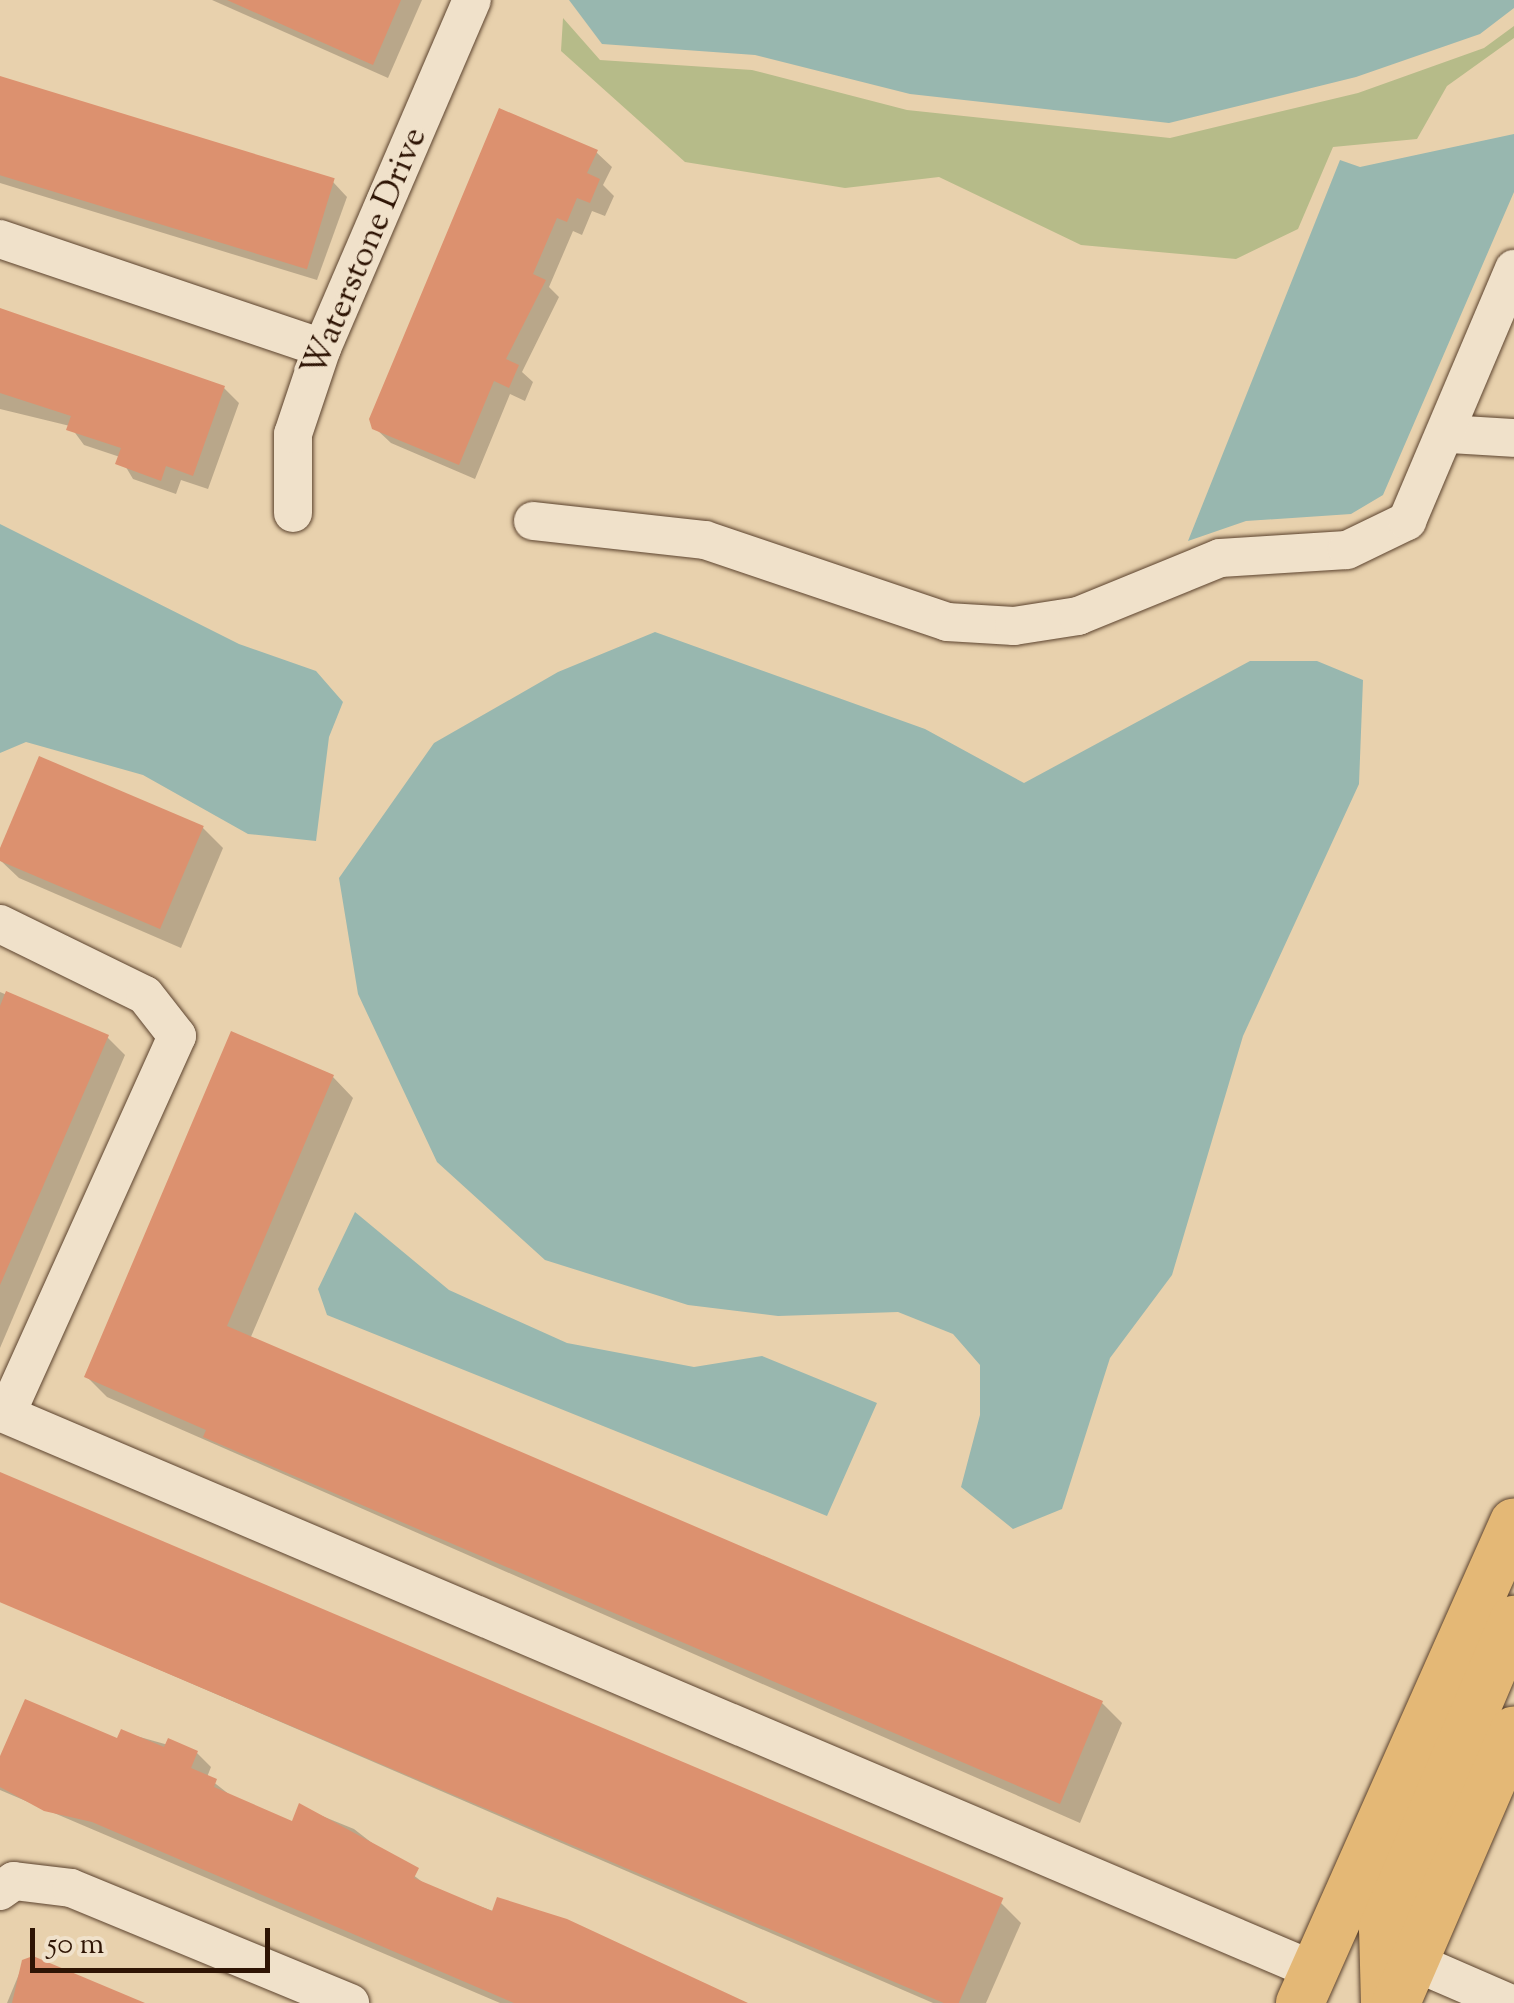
<!DOCTYPE html>
<style>
body{margin:0}
#map{position:relative;width:1514px;height:2003px;overflow:hidden;background:#e8d1ad;font-family:"Sorts Mill Goudy",serif}
div>[style]{position:absolute}
[style*='--x']{left:calc(var(--x)*1px);top:calc(var(--y)*1px);width:calc(var(--w)*1px);rotate:calc(var(--a)*1deg)}
.green>*{inset:0;background:#b6bb89}
.water>*{inset:0;background:#98b7af}
.shadow>*{inset:0;background:#0003}
.building>*{inset:0;background:#dc916f;transform-origin:0 0}
.roads{filter:drop-shadow(0 0 2px #5c432e) drop-shadow(0 0 2px #5c432e)}
.minor>*{height:38px;margin:-19px;padding:0 19px;transform-origin:19px;border-radius:19px;background:#f0e1ca}
.major>*{height:48px;margin:-24px;padding:0 24px;transform-origin:24px;border-radius:24px;background:#e4b876}
span{translate:-50% -50%;white-space:nowrap;text-align:center;line-height:1.15;-webkit-text-stroke:8px #f0e1ca;paint-order:stroke}
.street-label{font-size:35px;color:#2e1404}
.scale{position:absolute;left:30px;top:1928px;width:240px;height:45px;box-sizing:border-box;border:5px solid #2e1404;border-top:0;padding-left:12px;font-size:30px;line-height:35px;white-space:nowrap;color:#2e1404;-webkit-text-stroke:8px #f0e1ca;paint-order:stroke}
</style>
<div id="map">
<div class="green">
<i style="clip-path:polygon(563px 18px,600px 60px,752px 70px,907px 110px,1170px 138px,1358px 93px,1484px 48px,1514px 26px,1514px 38px,1447px 86px,1417px 139px,1333px 147px,1298px 229px,1236px 259px,1081px 245px,939px 177px,845px 188px,685px 162px,561px 51px)"></i>
</div>
<div class="water">
<i style="clip-path:polygon(569px 0,1514px 0,1514px 8px,1480px 34px,1356px 77px,1169px 123px,910px 94px,755px 55px,602px 44px)"></i>
<i style="clip-path:polygon(1514px 134px,1514px 192px,1383px 495px,1351px 514px,1246px 521px,1188px 541px,1340px 160px,1360px 167px)"></i>
<i style="clip-path:polygon(0 524px,239px 644px,316px 671px,343px 702px,329px 737px,316px 841px,248px 834px,143px 775px,26px 742px,0 753px)"></i>
<i style="clip-path:polygon(655px 632px,925px 729px,1024px 783px,1250px 661px,1317px 661px,1363px 680px,1359px 784px,1243px 1036px,1172px 1275px,1110px 1358px,1062px 1509px,1013px 1529px,961px 1487px,980px 1415px,980px 1365px,953px 1334px,898px 1312px,778px 1316px,688px 1305px,545px 1260px,437px 1162px,358px 994px,339px 878px,434px 743px,558px 672px)"></i>
<i style="clip-path:polygon(355px 1212px,449px 1290px,567px 1343px,694px 1367px,762px 1356px,877px 1403px,827px 1516px,327px 1315px,318px 1289px)"></i>
</div>
<div class="shadow">
<i style="clip-path:polygon(212px 0,422px 0,388px 78px)"></i>
<i style="clip-path:polygon(0 77px,333px 182px,347px 197px,317px 280px,0 183px)"></i>
<i style="clip-path:polygon(596px 152px,612px 167px,603px 185px,614px 196px,605px 216px,592px 211px,582px 235px,573px 231px,549px 287px,559px 297px,522px 372px,533px 382px,525px 401px,510px 394px,475px 479px,391px 443px,375px 428px)"></i>
<i style="clip-path:polygon(0 311px,224px 388px,239px 403px,208px 489px,181px 480px,176px 494px,133px 479px,120px 457px,84px 445px,70px 426px,0 409px)"></i>
<i style="clip-path:polygon(40px 759px,203px 828px,223px 848px,181px 948px,19px 878px,0 860px)"></i>
<i style="clip-path:polygon(0 992px,107px 1037px,125px 1055px,0 1348px)"></i>
<i style="clip-path:polygon(333px 1077px,353px 1098px,250px 1339px,1102px 1703px,1122px 1723px,1080px 1823px,107px 1397px,87px 1377px)"></i>
<i style="clip-path:polygon(0 1473px,1001px 1903px,1021px 1923px,986px 2003px,933px 2003px,0 1601px)"></i>
<i style="clip-path:polygon(122px 1732px,197px 1753px,211px 1767px,207px 1777px,230px 1795px,293px 1824px,300px 1807px,354px 1829px,430px 1888px,745px 2003px,500px 2003px,0 1790px,0 1762px,118px 1742px)"></i>
<i style="clip-path:polygon(24px 1962px,130px 2003px,7px 2003px)"></i>
</div>
<div class="building">
<i style="clip-path:polygon(227px 0,401px 0,373px 65px)"></i>
<i style="left:0;top:76px;width:350px;height:95px;rotate:17deg"></i>
<i style="clip-path:polygon(499px 108px,598px 150px,587px 173px,600px 179px,590px 203px,577px 198px,567px 222px,557px 218px,533px 274px,546px 280px,506px 359px,519px 365px,509px 388px,494px 381px,459px 465px,372px 429px,369px 419px)"></i>
<i style="clip-path:polygon(0 308px,225px 386px,193px 476px,166px 466px,161px 481px,115px 464px,121px 448px,66px 430px,71px 416px,0 393px)"></i>
<i style="left:39px;top:756px;width:179px;height:112px;rotate:23deg"></i>
<i style="clip-path:polygon(6px 991px,109px 1035px,0 1285px,0 1006px)"></i>
<i style="clip-path:polygon(231px 1031px,334px 1075px,227px 1326px,1103px 1701px,1060px 1804px,203px 1437px,206px 1430px,84px 1377px)"></i>
<i style="left:0;top:1472px;width:1090px;height:120px;rotate:23deg"></i>
<i style="clip-path:polygon(25px 1699px,117px 1738px,121px 1729px,164px 1747px,168px 1738px,198px 1751px,191px 1768px,217px 1779px,214px 1787px,292px 1821px,299px 1803px,419px 1868px,414px 1878px,492px 1911px,497px 1897px,567px 1919px,748px 2003px,514px 2003px,92px 1822px,44px 1811px,0 1787px,0 1756px)"></i>
<i style="clip-path:polygon(33px 1956px,145px 2003px,12px 2003px,22px 1960px)"></i>
</div>
<div class="roads">
<div class="minor">
<i style="--x:0;--y:239;--w:340;--a:18.7"></i>
<i style="--x:1449;--y:434;--w:65;--a:3.5"></i>
<i style="--x:293;--y:513;--w:79;--a:-90"></i>
<i style="--x:293;--y:434;--w:91;--a:-71.4"></i>
<i style="--x:322;--y:348;--w:379;--a:-66.7"></i>
<i style="--x:533;--y:521;--w:173;--a:6.3"></i>
<i style="--x:705;--y:540;--w:256;--a:18.7"></i>
<i style="--x:947;--y:622;--w:67;--a:3.4"></i>
<i style="--x:1014;--y:626;--w:65;--a:-8.9"></i>
<i style="--x:1078;--y:616;--w:153;--a:-22.2"></i>
<i style="--x:1220;--y:558;--w:127;--a:-3.6"></i>
<i style="--x:1347;--y:550;--w:67;--a:-25.8"></i>
<i style="--x:1407;--y:521;--w:274;--a:-67"></i>
<i style="--x:0;--y:924;--w:161;--a:26.1"></i>
<i style="--x:145;--y:995;--w:52;--a:52"></i>
<i style="--x:177;--y:1036;--w:415;--a:114.3"></i>
<i style="--x:0;--y:1412;--w:1429;--a:23.03"></i>
<i style="--x:0;--y:1891;--w:17;--a:-36"></i>
<i style="--x:14;--y:1881;--w:57;--a:7"></i>
<i style="--x:71;--y:1888;--w:302;--a:22.4"></i>
<i style="--x:1412;--y:1961;--w:106;--a:23.4"></i>
</div>
<div class="major">
<i style="--x:1300;--y:2003;--w:526;--a:-66.02"></i>
<i style="--x:1385;--y:2003;--w:75;--a:-91.5"></i>
<i style="--x:1383;--y:1928;--w:335;--a:-67"></i>
<i style="--x:1396;--y:2003;--w:297;--a:-66.6"></i>
</div>
</div>
<div class="street-label">
<span style="left:366px;top:253px;rotate:-67deg">Waterstone Drive</span>
</div>
<div class="scale">50 m</div>
</div>
